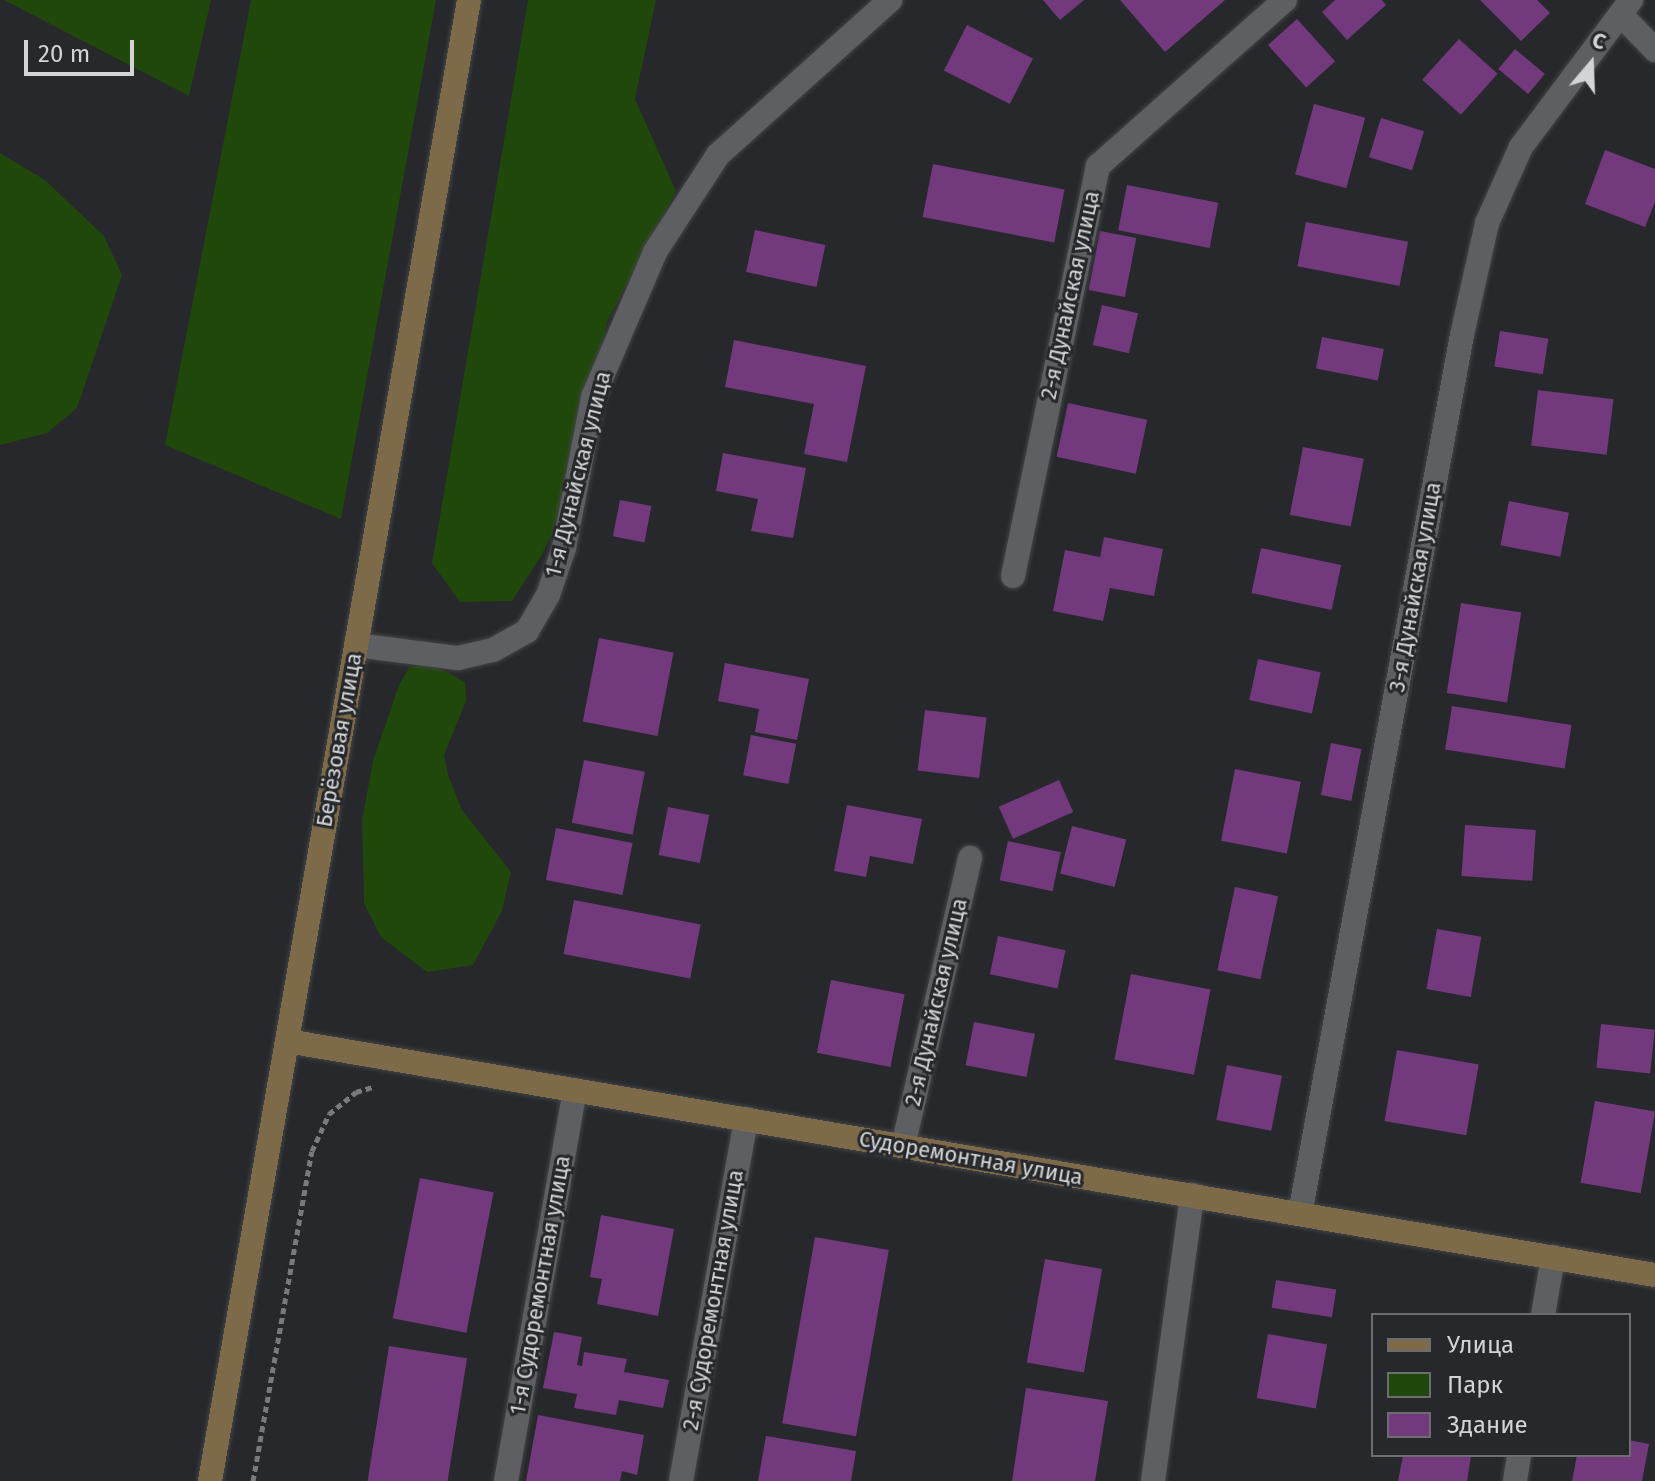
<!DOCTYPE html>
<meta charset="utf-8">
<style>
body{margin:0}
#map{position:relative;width:1655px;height:1481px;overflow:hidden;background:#26282b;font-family:"Fira Sans",sans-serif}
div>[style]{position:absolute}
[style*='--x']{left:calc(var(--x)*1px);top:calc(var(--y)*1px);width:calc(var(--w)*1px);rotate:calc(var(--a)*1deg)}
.green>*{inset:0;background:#20480a}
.building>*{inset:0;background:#73397d;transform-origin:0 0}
.path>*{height:5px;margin-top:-2.5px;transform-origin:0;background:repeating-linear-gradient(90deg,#787a7c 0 6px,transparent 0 10px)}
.roads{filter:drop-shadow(0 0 2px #424445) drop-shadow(0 0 2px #424445)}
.street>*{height:24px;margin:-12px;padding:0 12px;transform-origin:12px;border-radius:12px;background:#5d5f62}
.secondary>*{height:24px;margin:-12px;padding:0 12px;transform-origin:12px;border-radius:12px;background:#7d6a49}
span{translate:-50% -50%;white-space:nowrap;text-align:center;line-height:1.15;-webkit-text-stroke:6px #26282b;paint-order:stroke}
.street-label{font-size:22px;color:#d2d4d5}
.legend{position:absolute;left:1371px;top:1313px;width:260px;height:144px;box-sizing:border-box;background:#26282b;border:2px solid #6b6d6f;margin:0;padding:10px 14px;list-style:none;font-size:24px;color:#d2d4d5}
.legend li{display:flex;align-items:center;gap:16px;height:40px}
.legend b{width:40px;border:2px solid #6b6d6f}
.north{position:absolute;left:1551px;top:24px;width:80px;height:80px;-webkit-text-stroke:6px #26282b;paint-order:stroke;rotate:19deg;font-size:22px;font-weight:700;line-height:32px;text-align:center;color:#d2d4d5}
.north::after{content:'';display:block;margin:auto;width:28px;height:36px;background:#d2d4d5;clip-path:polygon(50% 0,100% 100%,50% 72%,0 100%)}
.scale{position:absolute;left:24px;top:40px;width:110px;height:36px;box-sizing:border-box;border:4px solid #d2d4d5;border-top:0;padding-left:10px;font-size:24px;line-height:28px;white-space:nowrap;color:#d2d4d5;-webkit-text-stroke:6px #26282b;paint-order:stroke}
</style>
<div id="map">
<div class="green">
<i style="clip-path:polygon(4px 0,211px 0,189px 96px)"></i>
<i style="clip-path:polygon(251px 0,436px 0,341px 519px,165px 445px)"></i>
<i style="clip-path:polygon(528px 0,656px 0,635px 99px,676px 191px,607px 322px,574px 490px,541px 556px,512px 601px,460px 602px,432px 563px)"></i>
<i style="clip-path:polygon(0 153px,45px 180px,104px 236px,122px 275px,77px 408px,47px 433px,0 445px)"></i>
<i style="clip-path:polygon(428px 662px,465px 682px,466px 701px,444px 755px,448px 775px,462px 810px,511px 872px,502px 911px,473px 965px,427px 972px,381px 937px,364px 903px,362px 820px,373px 761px,399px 685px,409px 668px)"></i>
</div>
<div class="building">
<i style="clip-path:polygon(1043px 0,1084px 0,1060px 20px)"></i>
<i style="clip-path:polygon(1120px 0,1225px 0,1165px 52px)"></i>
<i style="clip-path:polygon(1335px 0,1382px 0,1386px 5px,1347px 40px,1322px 12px)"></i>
<i style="clip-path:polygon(1480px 0,1537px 0,1550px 13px,1521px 41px)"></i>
<i style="left:1297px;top:19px;width:57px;height:39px;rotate:48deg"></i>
<i style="left:967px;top:25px;width:74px;height:51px;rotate:27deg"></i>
<i style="left:1459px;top:39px;width:52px;height:55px;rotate:42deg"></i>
<i style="left:1515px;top:49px;width:39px;height:26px;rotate:40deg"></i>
<i style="left:1314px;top:104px;width:53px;height:73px;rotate:15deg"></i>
<i style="left:1381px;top:118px;width:45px;height:41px;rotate:17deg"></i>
<i style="clip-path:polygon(1605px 150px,1655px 169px,1655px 202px,1645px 227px,1585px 204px)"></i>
<i style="left:933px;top:164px;width:134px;height:54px;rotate:11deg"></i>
<i style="left:1127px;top:185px;width:93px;height:46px;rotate:11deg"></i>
<i style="left:1306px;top:222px;width:104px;height:45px;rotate:11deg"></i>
<i style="left:755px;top:230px;width:72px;height:43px;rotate:12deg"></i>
<i style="left:1100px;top:231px;width:37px;height:60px;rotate:11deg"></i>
<i style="left:1102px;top:305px;width:37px;height:41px;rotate:13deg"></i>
<i style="left:1500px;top:331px;width:49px;height:36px;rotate:9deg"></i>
<i style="left:1322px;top:337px;width:63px;height:32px;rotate:11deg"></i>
<i style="clip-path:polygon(734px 340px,866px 366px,847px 462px,804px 454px,814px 404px,725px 387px)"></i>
<i style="left:1538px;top:390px;width:76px;height:56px;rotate:7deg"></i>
<i style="left:1068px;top:403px;width:81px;height:55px;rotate:12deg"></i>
<i style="left:1303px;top:447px;width:62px;height:69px;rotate:11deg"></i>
<i style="clip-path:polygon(723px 453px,806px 468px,793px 538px,751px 531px,758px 499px,716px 491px)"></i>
<i style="left:620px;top:500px;width:32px;height:37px;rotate:11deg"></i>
<i style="left:1509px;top:501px;width:61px;height:45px;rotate:11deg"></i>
<i style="clip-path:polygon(1104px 537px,1163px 549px,1154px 596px,1110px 588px,1103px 621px,1053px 611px,1065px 550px,1100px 557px)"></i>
<i style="left:1261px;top:548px;width:82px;height:46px;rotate:12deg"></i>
<i style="left:1461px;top:603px;width:61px;height:91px;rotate:9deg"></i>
<i style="left:599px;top:638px;width:76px;height:85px;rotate:11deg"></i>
<i style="left:1258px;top:659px;width:64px;height:42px;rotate:12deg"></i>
<i style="clip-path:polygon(725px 663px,809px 679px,797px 740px,755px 732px,759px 709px,718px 701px)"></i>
<i style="left:1452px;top:706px;width:121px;height:44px;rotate:9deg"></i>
<i style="left:925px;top:710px;width:62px;height:61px;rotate:7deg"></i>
<i style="left:751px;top:735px;width:46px;height:41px;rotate:11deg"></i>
<i style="left:1331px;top:743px;width:31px;height:53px;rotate:11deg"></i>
<i style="left:584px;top:760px;width:62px;height:64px;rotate:11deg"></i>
<i style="left:1235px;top:769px;width:67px;height:73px;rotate:11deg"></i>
<i style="left:1059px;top:780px;width:35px;height:66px;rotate:66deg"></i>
<i style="clip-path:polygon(847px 805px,922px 819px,913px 864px,870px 856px,866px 877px,834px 871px)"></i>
<i style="left:668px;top:807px;width:42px;height:49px;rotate:11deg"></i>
<i style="left:1465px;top:825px;width:71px;height:51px;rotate:4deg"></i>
<i style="left:1072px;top:826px;width:56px;height:49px;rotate:14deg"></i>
<i style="left:556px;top:828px;width:78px;height:53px;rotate:11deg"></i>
<i style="left:1008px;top:841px;width:54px;height:40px;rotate:12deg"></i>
<i style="left:1235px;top:887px;width:44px;height:85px;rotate:12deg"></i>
<i style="left:574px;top:900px;width:129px;height:55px;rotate:11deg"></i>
<i style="left:1437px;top:929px;width:45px;height:61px;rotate:10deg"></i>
<i style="left:998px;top:936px;width:69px;height:39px;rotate:12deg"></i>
<i style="left:1131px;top:974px;width:81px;height:87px;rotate:11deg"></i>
<i style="left:831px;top:980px;width:75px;height:74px;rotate:11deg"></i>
<i style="left:974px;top:1022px;width:62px;height:44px;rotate:11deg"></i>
<i style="left:1601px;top:1024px;width:54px;height:44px;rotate:6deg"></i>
<i style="left:1397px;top:1050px;width:83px;height:72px;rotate:10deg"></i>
<i style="left:1227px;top:1065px;width:56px;height:56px;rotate:11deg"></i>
<i style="left:1595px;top:1101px;width:61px;height:83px;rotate:10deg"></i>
<i style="left:420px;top:1178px;width:75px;height:143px;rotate:11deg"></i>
<i style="clip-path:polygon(601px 1215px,674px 1229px,658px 1316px,597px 1304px,602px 1279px,590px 1277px)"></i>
<i style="left:815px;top:1237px;width:75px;height:189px;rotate:10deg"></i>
<i style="left:1045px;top:1259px;width:58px;height:105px;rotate:10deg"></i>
<i style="left:1276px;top:1280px;width:61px;height:28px;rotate:9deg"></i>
<i style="clip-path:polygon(554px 1332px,582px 1337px,577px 1365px,582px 1366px,584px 1352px,627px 1359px,624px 1372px,669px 1380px,663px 1408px,619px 1400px,616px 1415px,574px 1408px,577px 1394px,543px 1388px)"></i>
<i style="left:1268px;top:1334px;width:60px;height:65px;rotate:10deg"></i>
<i style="left:389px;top:1346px;width:79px;height:137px;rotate:9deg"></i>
<i style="clip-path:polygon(1026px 1388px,1108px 1401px,1095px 1481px,1012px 1481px)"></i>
<i style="clip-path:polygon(538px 1415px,644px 1435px,637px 1475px,622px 1471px,620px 1481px,526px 1481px)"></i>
<i style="clip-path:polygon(766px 1436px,856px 1451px,851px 1481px,758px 1481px)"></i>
<i style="clip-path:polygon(1629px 1440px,1649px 1444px,1642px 1481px,1572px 1481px,1577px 1455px,1629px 1455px)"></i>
<i style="clip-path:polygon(1403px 1455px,1471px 1456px,1467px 1481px,1398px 1481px)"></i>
</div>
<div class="path">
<i style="--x:253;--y:1481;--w:335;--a:-79.9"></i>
<i style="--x:312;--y:1151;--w:41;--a:-65.3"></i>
<i style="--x:329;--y:1114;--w:35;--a:-39"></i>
<i style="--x:356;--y:1092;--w:17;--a:-17"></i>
</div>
<div class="roads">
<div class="street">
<i style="--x:1621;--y:15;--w:49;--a:45.8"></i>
<i style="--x:1013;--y:576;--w:419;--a:-78.3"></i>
<i style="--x:1098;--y:166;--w:250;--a:-41.6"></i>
<i style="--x:356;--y:645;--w:103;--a:7.3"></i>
<i style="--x:458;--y:658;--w:36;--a:-13"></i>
<i style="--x:493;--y:650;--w:39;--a:-29"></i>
<i style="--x:527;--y:631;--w:42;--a:-59.7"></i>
<i style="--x:548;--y:595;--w:50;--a:-71.2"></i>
<i style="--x:564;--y:548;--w:154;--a:-79.1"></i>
<i style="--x:593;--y:397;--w:158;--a:-66.8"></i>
<i style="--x:655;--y:252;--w:116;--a:-57"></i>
<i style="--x:718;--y:155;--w:232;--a:-42"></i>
<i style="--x:903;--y:1146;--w:296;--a:-76.9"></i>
<i style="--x:1300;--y:1214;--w:894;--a:-79.56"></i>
<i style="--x:1462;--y:335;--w:115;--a:-77.4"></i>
<i style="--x:1487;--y:223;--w:83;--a:-65.9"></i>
<i style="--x:1521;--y:147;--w:184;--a:-53.2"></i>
<i style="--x:1543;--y:1315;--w:59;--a:-80.2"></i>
<i style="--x:506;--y:1481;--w:397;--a:-80"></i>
<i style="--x:681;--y:1481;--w:368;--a:-79.8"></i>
<i style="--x:1153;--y:1481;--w:289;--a:-82.2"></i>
<i style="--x:1515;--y:1481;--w:26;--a:-81"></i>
</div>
<div class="secondary">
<i style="--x:287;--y:1041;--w:1388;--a:9.71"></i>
<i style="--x:210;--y:1481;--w:1503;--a:-80.08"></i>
</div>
</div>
<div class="street-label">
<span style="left:1070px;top:295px;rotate:-78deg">2-я Дунайская улица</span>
<span style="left:578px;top:474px;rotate:-76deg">1-я Дунайская улица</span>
<span style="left:1415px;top:587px;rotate:-80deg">3-я Дунайская улица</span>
<span style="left:339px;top:740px;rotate:-80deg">Берёзовая улица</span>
<span style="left:936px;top:1002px;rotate:-77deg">2-я Дунайская улица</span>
<span style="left:971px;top:1158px;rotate:10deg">Судоремонтная улица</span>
<span style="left:540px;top:1285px;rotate:-80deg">1-я Судоремонтная улица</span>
<span style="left:713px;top:1300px;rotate:-80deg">2-я Судоремонтная улица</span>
</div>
<ul class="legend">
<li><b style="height:10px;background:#7d6a49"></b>Улица</li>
<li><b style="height:22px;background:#20480a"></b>Парк</li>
<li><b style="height:22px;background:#73397d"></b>Здание</li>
</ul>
<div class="north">С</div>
<div class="scale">20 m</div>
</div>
